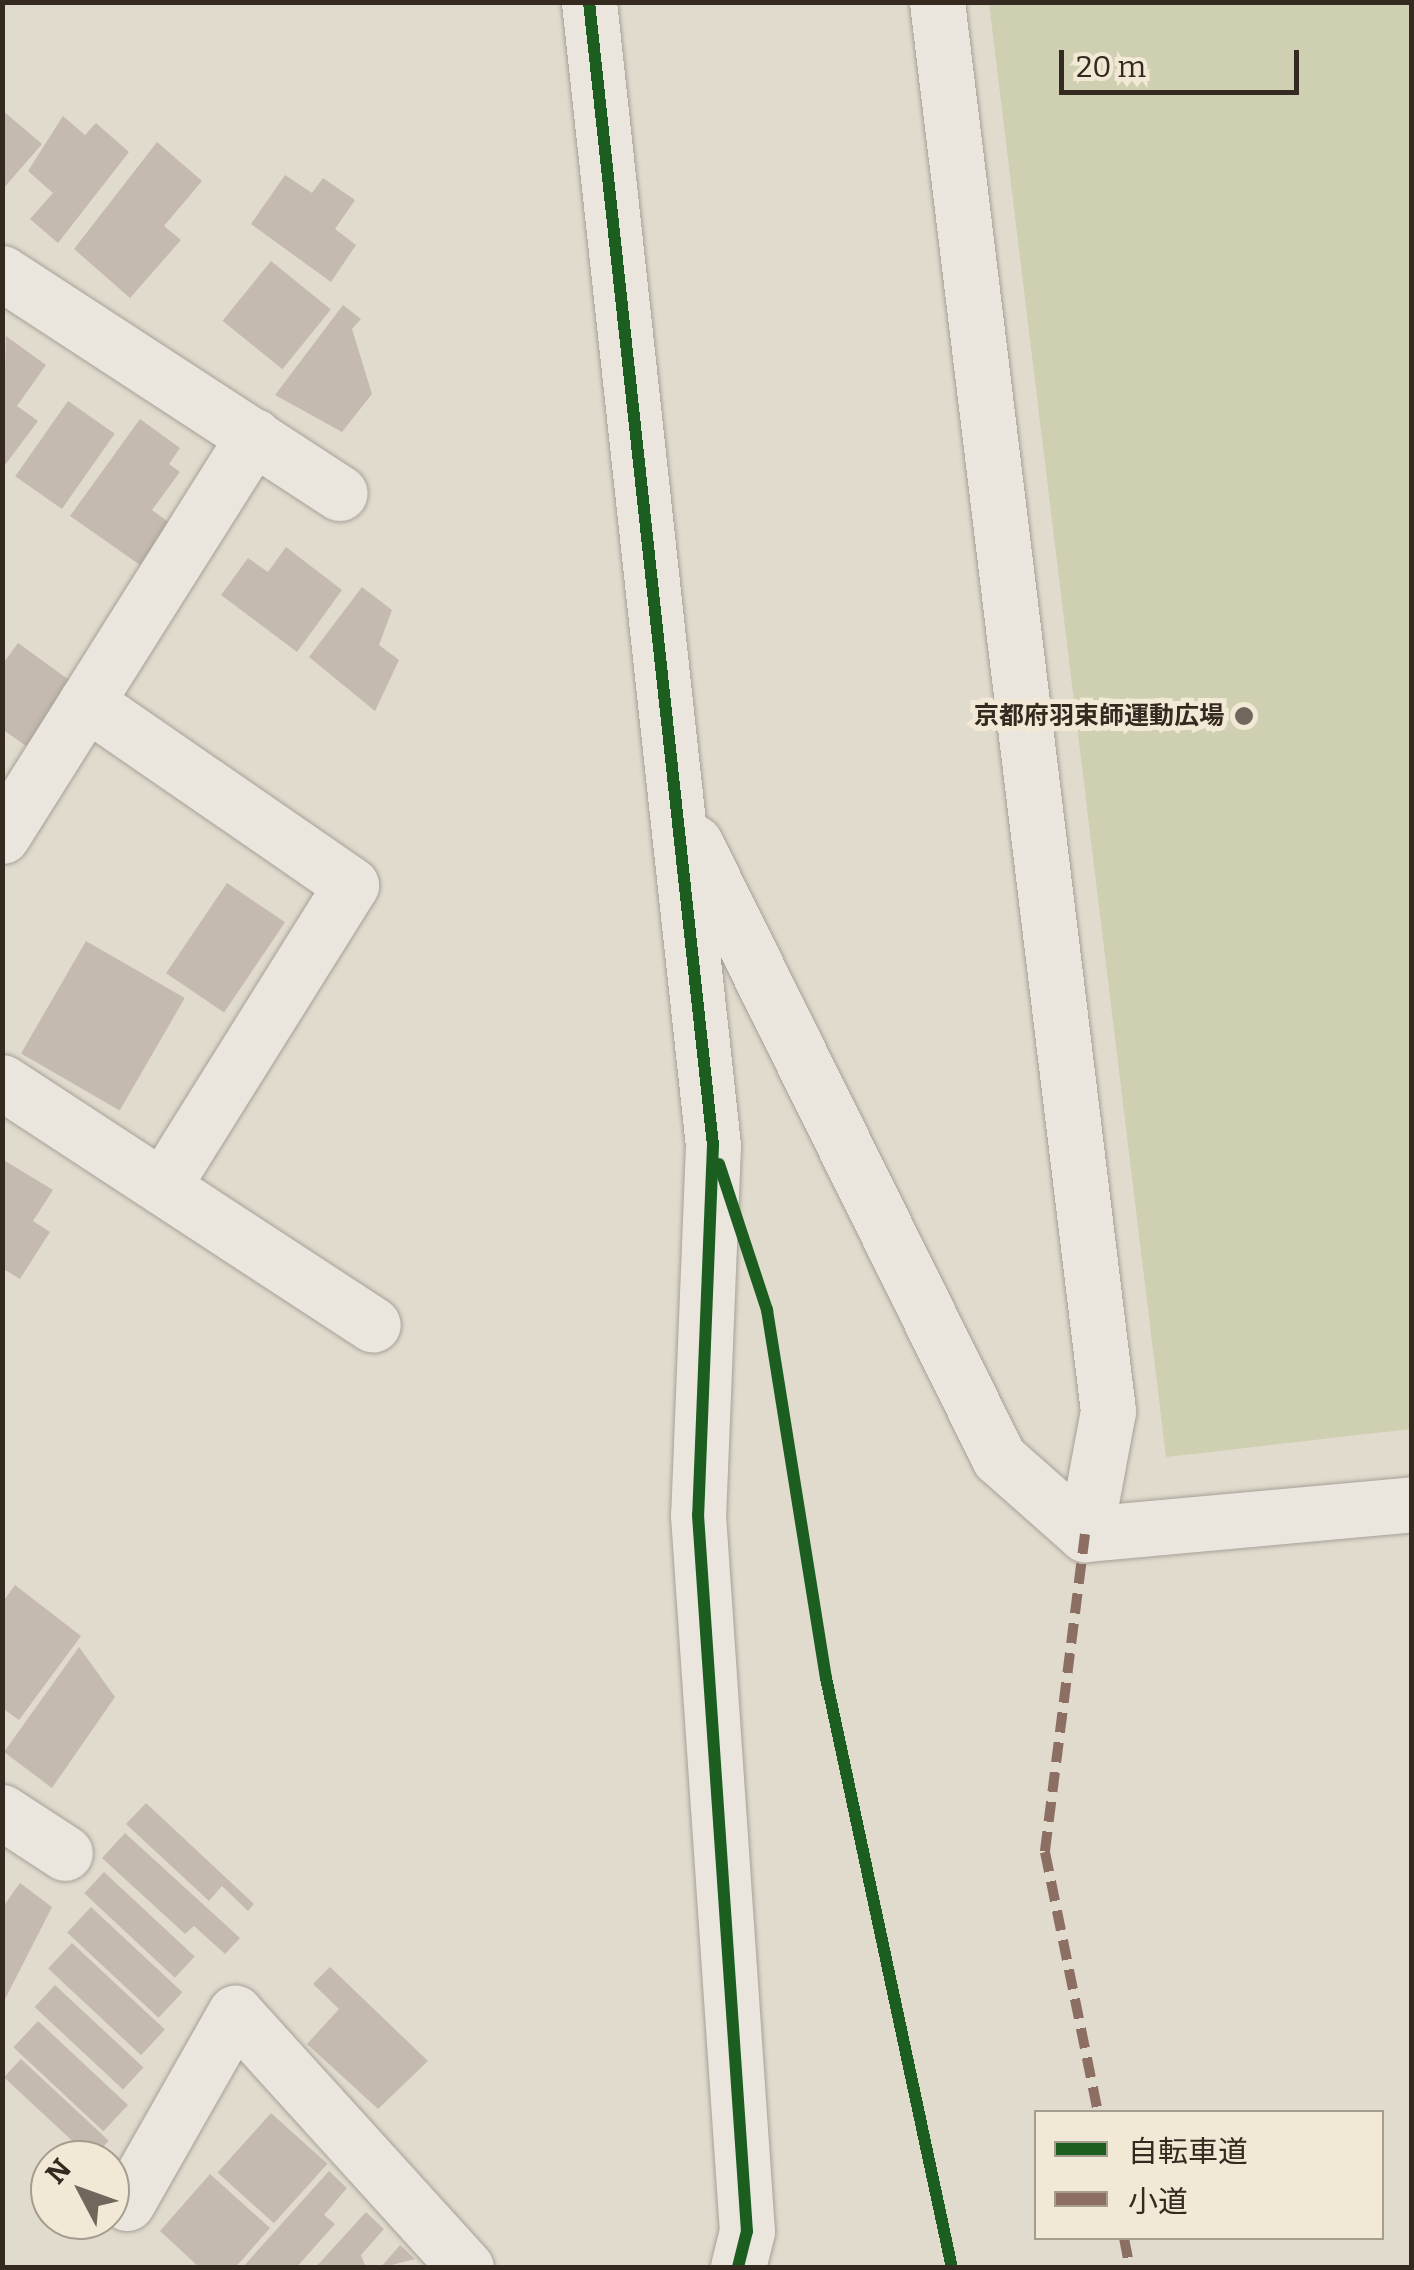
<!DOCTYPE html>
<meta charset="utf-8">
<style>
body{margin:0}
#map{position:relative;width:1414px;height:2270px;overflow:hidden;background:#e1dbce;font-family:Bitter,"Noto Sans JP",serif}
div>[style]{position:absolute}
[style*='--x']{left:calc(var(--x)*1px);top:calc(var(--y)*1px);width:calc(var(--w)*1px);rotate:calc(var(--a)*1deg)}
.green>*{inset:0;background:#cfcfb2}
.building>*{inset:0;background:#c4baaf;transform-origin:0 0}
.roads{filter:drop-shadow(0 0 2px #a6a097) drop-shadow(0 0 2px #a6a097)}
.minor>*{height:55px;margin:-27.5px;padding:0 27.5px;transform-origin:27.5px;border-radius:27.5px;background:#eae6de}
.quiet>*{height:10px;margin-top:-5px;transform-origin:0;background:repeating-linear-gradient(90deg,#8d6e63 0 20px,transparent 0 30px)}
.cycleway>*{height:12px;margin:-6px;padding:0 6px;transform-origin:6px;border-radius:6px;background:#1b5e20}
.dots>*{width:28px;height:28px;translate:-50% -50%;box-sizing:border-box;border:5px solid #f1e9d5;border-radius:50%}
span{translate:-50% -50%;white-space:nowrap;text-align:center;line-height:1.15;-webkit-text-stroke:10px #f1e9d5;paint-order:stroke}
.poi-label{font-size:25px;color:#342a20;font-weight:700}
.right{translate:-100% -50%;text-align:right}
.frame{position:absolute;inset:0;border:5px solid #342a20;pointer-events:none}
.legend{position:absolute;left:1034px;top:2110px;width:350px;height:130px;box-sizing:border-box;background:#f1e9d5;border:2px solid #a59d8d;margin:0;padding:12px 18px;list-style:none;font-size:30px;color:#342a20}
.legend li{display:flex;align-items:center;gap:20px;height:50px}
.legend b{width:50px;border:2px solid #a59d8d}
.north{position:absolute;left:30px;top:2140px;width:100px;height:100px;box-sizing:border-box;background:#f1e9d5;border:2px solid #a59d8d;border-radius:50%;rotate:311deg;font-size:28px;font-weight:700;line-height:40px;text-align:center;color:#342a20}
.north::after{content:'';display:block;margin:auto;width:35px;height:45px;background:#71685d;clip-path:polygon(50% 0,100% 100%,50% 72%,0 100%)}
.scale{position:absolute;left:1059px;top:50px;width:240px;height:45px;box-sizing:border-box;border:5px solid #342a20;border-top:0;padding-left:12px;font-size:30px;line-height:35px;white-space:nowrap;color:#342a20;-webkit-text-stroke:8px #f1e9d5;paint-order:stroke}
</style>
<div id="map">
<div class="green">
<i style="clip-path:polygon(989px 3px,1411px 3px,1411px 1429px,1166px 1457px)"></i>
</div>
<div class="building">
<i style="clip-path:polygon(2px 110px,42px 144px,2px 190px)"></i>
<i style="clip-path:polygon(63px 116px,85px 135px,96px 123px,129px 152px,58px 243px,30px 219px,53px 193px,28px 171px)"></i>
<i style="clip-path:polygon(157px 142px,202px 181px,164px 226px,181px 240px,130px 298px,74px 249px)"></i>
<i style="clip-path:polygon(285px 175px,312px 193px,323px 178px,355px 200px,335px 229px,356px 245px,331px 282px,251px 224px)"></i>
<i style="left:271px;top:261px;width:77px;height:77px;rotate:39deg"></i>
<i style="clip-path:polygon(343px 305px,361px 319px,352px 329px,372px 394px,342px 432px,275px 395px)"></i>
<i style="clip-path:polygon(6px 336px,46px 365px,17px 406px,38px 421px,2px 469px)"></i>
<i style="left:68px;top:401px;width:57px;height:92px;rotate:35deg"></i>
<i style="clip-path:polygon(140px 419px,180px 448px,169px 464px,180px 472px,152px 510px,171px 524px,140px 565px,70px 516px)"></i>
<i style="clip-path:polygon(286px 547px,342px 590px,297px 652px,221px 595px,248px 558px,268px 572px)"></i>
<i style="clip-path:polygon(362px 587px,392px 610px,379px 645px,399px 660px,375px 711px,309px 657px)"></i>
<i style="clip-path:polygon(18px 643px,72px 682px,26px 746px,2px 729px,2px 665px)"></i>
<i style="left:227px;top:883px;width:70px;height:109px;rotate:34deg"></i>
<i style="left:86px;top:941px;width:114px;height:130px;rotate:30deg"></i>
<i style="clip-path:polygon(2px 1159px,53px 1190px,33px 1221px,50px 1232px,20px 1279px,2px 1268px)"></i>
<i style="clip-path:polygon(15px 1585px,81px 1636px,19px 1720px,2px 1708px,2px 1603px)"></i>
<i style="clip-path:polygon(79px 1647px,115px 1697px,52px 1788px,4px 1752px)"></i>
<i style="clip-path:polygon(146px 1803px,254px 1904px,248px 1911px,222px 1886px,209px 1901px,126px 1824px)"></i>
<i style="clip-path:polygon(125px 1833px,240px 1938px,225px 1954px,194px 1926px,185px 1934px,102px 1858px)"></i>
<i style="left:104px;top:1872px;width:124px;height:29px;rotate:43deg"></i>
<i style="clip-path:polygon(20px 1883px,52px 1907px,2px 2005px,2px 1908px)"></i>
<i style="left:91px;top:1907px;width:125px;height:35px;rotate:43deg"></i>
<i style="left:72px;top:1943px;width:127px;height:35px;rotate:43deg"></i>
<i style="clip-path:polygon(330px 1967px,428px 2061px,378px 2109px,307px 2044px,339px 2009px,313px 1984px)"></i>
<i style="left:55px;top:1985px;width:121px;height:30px;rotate:43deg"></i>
<i style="left:38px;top:2021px;width:123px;height:36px;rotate:43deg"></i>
<i style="left:21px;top:2059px;width:120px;height:25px;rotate:43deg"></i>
<i style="left:271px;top:2113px;width:76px;height:80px;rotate:42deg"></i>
<i style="clip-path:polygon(329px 2171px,347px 2188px,324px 2215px,335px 2224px,296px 2268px,242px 2268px)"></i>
<i style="clip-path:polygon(210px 2174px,270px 2228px,235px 2268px,200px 2268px,160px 2231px)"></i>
<i style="clip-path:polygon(366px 2212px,384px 2229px,361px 2255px,366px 2268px,315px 2268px)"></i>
<i style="clip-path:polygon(400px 2245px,415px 2259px,380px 2268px)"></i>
</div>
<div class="roads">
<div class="minor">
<i style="--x:589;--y:2;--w:1150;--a:83.81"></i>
<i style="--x:713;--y:1145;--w:370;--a:92.3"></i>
<i style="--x:698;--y:1515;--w:718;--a:86.09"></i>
<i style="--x:747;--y:2231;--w:38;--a:104"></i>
<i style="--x:937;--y:2;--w:1419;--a:83.08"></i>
<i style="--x:1108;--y:1411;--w:125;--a:100.6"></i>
<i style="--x:2;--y:273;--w:403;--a:33.1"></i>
<i style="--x:86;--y:702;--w:322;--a:34.6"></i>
<i style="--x:351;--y:885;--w:356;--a:122"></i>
<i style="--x:2;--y:836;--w:473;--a:-57.8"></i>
<i style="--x:695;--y:843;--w:686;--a:63.7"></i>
<i style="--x:999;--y:1458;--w:115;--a:41.5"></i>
<i style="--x:1085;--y:1534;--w:328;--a:-5.2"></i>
<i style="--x:2;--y:1082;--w:443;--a:33.2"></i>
<i style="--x:2;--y:1812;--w:75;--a:33.1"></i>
<i style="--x:127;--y:2203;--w:219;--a:-60.4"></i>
<i style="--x:235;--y:2013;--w:344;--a:47.8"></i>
</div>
</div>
<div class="quiet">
<i style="--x:1085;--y:1534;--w:321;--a:97.2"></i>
<i style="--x:1045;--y:1852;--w:265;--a:78.5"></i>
<i style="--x:1124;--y:2238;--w:31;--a:79"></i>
</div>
<div class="cycleway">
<i style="--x:589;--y:2;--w:1150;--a:83.81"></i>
<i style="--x:713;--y:1145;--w:370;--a:92.3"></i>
<i style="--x:698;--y:1515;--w:718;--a:86.09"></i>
<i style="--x:747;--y:2231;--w:38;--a:104"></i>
<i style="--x:719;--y:1164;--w:154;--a:71.8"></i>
<i style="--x:767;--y:1310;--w:373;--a:80.9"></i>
<i style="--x:826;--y:1678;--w:603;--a:77.95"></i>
</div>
<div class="dots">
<i style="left:1244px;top:716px;background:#71685d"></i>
</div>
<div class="poi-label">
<span class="right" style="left:1224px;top:716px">京都府羽束師運動広場</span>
</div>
<div class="frame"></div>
<ul class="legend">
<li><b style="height:12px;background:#1b5e20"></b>自転車道</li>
<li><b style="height:12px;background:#8d6e63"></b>小道</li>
</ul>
<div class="north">N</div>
<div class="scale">20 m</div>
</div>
